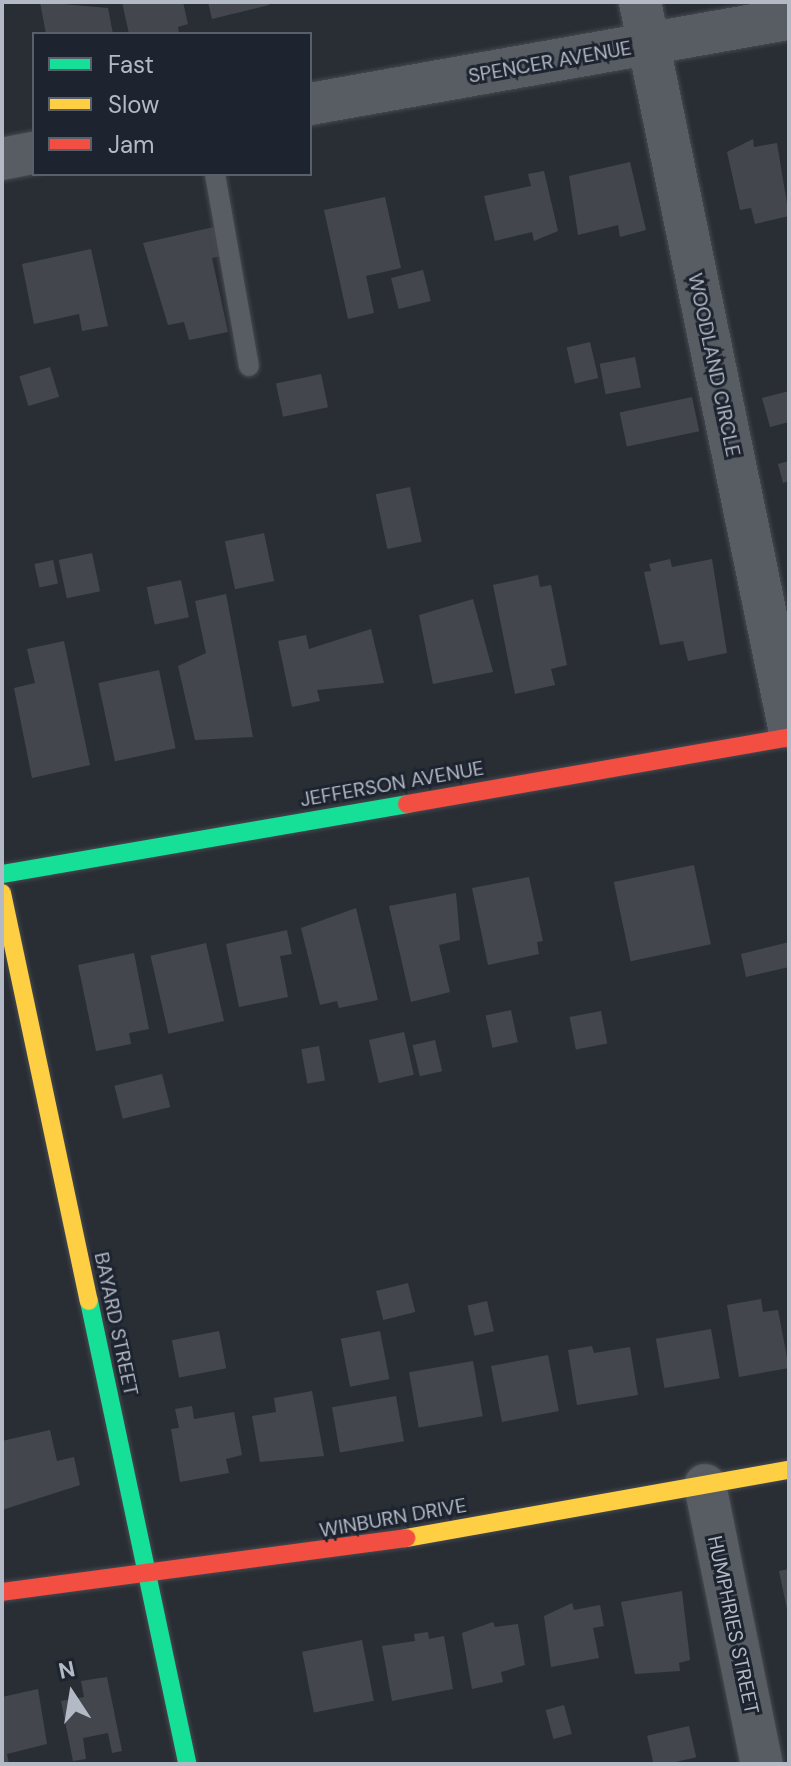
<!DOCTYPE html>
<style>
body{margin:0}
#map{position:relative;width:791px;height:1766px;overflow:hidden;background:#292e35;font-family:"DM Sans",sans-serif}
div>[style]{position:absolute}
[style*='--x']{left:calc(var(--x)*1px);top:calc(var(--y)*1px);width:calc(var(--w)*1px);rotate:calc(var(--a)*1deg)}
.building>*{inset:0;background:#43474d;transform-origin:0 0}
.roads{filter:drop-shadow(0 0 2px #474a50) drop-shadow(0 0 2px #474a50)}
.lane>*{height:20px;margin:-10px;padding:0 10px;transform-origin:10px;border-radius:10px;background:#585c63}
.street>*{height:42px;margin:-21px;padding:0 21px;transform-origin:21px;border-radius:21px;background:#585c63}
.fast>*{height:18px;margin:-9px;padding:0 9px;transform-origin:9px;border-radius:9px;background:#16e098}
.slow>*{height:18px;margin:-9px;padding:0 9px;transform-origin:9px;border-radius:9px;background:#ffcf43}
.jam>*{height:18px;margin:-9px;padding:0 9px;transform-origin:9px;border-radius:9px;background:#f24e42}
span{translate:-50% -50%;white-space:nowrap;text-align:center;line-height:1.15;-webkit-text-stroke:6px #1d242f;paint-order:stroke}
.street-label{font-size:20px;color:#b3bac6}
.frame{position:absolute;inset:0;border:4px solid #b3bac6;pointer-events:none}
.legend{position:absolute;left:32px;top:32px;width:280px;height:144px;box-sizing:border-box;background:#1d242f;border:2px solid #59606b;margin:0;padding:10px 14px;list-style:none;font-size:24px;color:#b3bac6}
.legend li{display:flex;align-items:center;gap:16px;height:40px}
.legend b{width:40px;border:2px solid #59606b}
.north{position:absolute;left:32px;top:1654px;width:80px;height:80px;-webkit-text-stroke:6px #1d242f;paint-order:stroke;rotate:348deg;font-size:22px;font-weight:700;line-height:32px;text-align:center;color:#b3bac6}
.north::after{content:'';display:block;margin:auto;width:28px;height:36px;background:#b3bac6;clip-path:polygon(50% 0,100% 100%,50% 72%,0 100%)}
</style>
<div id="map">
<div class="building">
<i style="clip-path:polygon(40px 2px,108px 8px,113px 34px,46px 34px)"></i>
<i style="clip-path:polygon(122px 2px,183px 2px,188px 24px,178px 27px,179px 34px,129px 34px)"></i>
<i style="clip-path:polygon(208px 2px,268px 2px,269px 5px,212px 19px)"></i>
<i style="clip-path:polygon(753px 139px,754px 147px,777px 143px,789px 216px,755px 224px,751px 208px,740px 210px,727px 152px)"></i>
<i style="clip-path:polygon(630px 162px,646px 230px,620px 237px,618px 225px,578px 235px,569px 176px)"></i>
<i style="clip-path:polygon(544px 171px,558px 231px,534px 241px,532px 232px,495px 241px,484px 196px,531px 186px,528px 174px)"></i>
<i style="clip-path:polygon(385px 197px,401px 268px,366px 276px,374px 313px,348px 319px,324px 210px)"></i>
<i style="clip-path:polygon(214px 227px,221px 256px,212px 258px,228px 332px,189px 340px,184px 322px,168px 325px,143px 243px)"></i>
<i style="clip-path:polygon(91px 249px,108px 326px,82px 331px,79px 314px,34px 324px,22px 264px)"></i>
<i style="left:423px;top:270px;width:32px;height:33px;rotate:76deg"></i>
<i style="left:590px;top:342px;width:37px;height:24px;rotate:77deg"></i>
<i style="left:635px;top:357px;width:31px;height:36px;rotate:79deg"></i>
<i style="left:50px;top:367px;width:31px;height:32px;rotate:73deg"></i>
<i style="left:321px;top:374px;width:34px;height:46px;rotate:78deg"></i>
<i style="clip-path:polygon(789px 391px,789px 422px,770px 427px,762px 398px)"></i>
<i style="left:692px;top:397px;width:35px;height:74px;rotate:78deg"></i>
<i style="clip-path:polygon(789px 461px,789px 481px,783px 483px,778px 464px)"></i>
<i style="left:410px;top:487px;width:56px;height:35px;rotate:78deg"></i>
<i style="left:264px;top:533px;width:49px;height:40px;rotate:78deg"></i>
<i style="left:92px;top:553px;width:39px;height:34px;rotate:78deg"></i>
<i style="clip-path:polygon(670px 559px,672px 567px,712px 559px,727px 653px,688px 661px,683px 641px,660px 645px,644px 572px,651px 571px,649px 564px)"></i>
<i style="left:53px;top:560px;width:24px;height:19px;rotate:78deg"></i>
<i style="clip-path:polygon(538px 575px,540px 587px,551px 585px,567px 665px,551px 669px,555px 685px,515px 694px,493px 585px)"></i>
<i style="left:181px;top:580px;width:38px;height:35px;rotate:78deg"></i>
<i style="clip-path:polygon(226px 594px,253px 737px,195px 740px,178px 666px,206px 653px,195px 601px)"></i>
<i style="clip-path:polygon(473px 599px,493px 672px,433px 684px,419px 615px)"></i>
<i style="clip-path:polygon(371px 629px,384px 683px,317px 690px,320px 701px,292px 707px,278px 641px,306px 635px,309px 649px)"></i>
<i style="clip-path:polygon(64px 641px,90px 765px,32px 778px,14px 688px,35px 683px,27px 649px)"></i>
<i style="left:159px;top:670px;width:80px;height:62px;rotate:78deg"></i>
<i style="left:694px;top:865px;width:81px;height:82px;rotate:78deg"></i>
<i style="clip-path:polygon(529px 877px,543px 941px,537px 942px,539px 954px,488px 965px,472px 888px)"></i>
<i style="clip-path:polygon(456px 893px,460px 940px,439px 945px,450px 992px,411px 1002px,389px 906px)"></i>
<i style="clip-path:polygon(356px 908px,378px 1000px,339px 1008px,337px 1001px,320px 1005px,301px 928px)"></i>
<i style="clip-path:polygon(287px 930px,292px 954px,280px 956px,288px 997px,239px 1007px,226px 944px)"></i>
<i style="clip-path:polygon(789px 942px,789px 967px,746px 977px,741px 954px)"></i>
<i style="left:206px;top:943px;width:80px;height:57px;rotate:77deg"></i>
<i style="clip-path:polygon(134px 953px,149px 1029px,129px 1033px,131px 1044px,96px 1051px,78px 965px)"></i>
<i style="left:511px;top:1010px;width:33px;height:26px;rotate:78deg"></i>
<i style="left:601px;top:1011px;width:33px;height:32px;rotate:79deg"></i>
<i style="left:404px;top:1032px;width:44px;height:36px;rotate:77deg"></i>
<i style="left:435px;top:1040px;width:32px;height:23px;rotate:77deg"></i>
<i style="left:319px;top:1046px;width:35px;height:18px;rotate:80deg"></i>
<i style="left:162px;top:1074px;width:34px;height:49px;rotate:76deg"></i>
<i style="left:408px;top:1283px;width:30px;height:33px;rotate:76deg"></i>
<i style="clip-path:polygon(761px 1299px,763px 1312px,778px 1310px,789px 1368px,739px 1377px,727px 1305px)"></i>
<i style="left:487px;top:1301px;width:31px;height:20px;rotate:77deg"></i>
<i style="left:711px;top:1329px;width:50px;height:56px;rotate:80deg"></i>
<i style="left:219px;top:1331px;width:38px;height:48px;rotate:79deg"></i>
<i style="left:380px;top:1331px;width:49px;height:40px;rotate:79deg"></i>
<i style="clip-path:polygon(592px 1346px,594px 1353px,630px 1347px,638px 1395px,577px 1405px,568px 1350px)"></i>
<i style="left:548px;top:1355px;width:57px;height:58px;rotate:79deg"></i>
<i style="left:473px;top:1361px;width:56px;height:65px;rotate:80deg"></i>
<i style="clip-path:polygon(312px 1391px,324px 1456px,260px 1462px,252px 1416px,276px 1412px,274px 1398px)"></i>
<i style="left:396px;top:1396px;width:46px;height:65px;rotate:80deg"></i>
<i style="clip-path:polygon(192px 1406px,194px 1419px,234px 1412px,242px 1455px,226px 1459px,229px 1473px,180px 1482px,171px 1429px,179px 1428px,175px 1409px)"></i>
<i style="clip-path:polygon(50px 1430px,57px 1461px,74px 1457px,80px 1485px,2px 1510px,2px 1441px)"></i>
<i style="clip-path:polygon(789px 1569px,789px 1614px,788px 1614px,779px 1571px)"></i>
<i style="clip-path:polygon(682px 1591px,690px 1660px,679px 1663px,680px 1671px,635px 1674px,621px 1602px)"></i>
<i style="clip-path:polygon(572px 1603px,574px 1610px,600px 1605px,604px 1626px,593px 1628px,599px 1658px,551px 1667px,544px 1616px)"></i>
<i style="clip-path:polygon(493px 1622px,495px 1627px,518px 1624px,525px 1665px,501px 1672px,503px 1682px,472px 1689px,462px 1633px)"></i>
<i style="clip-path:polygon(428px 1632px,429px 1639px,444px 1636px,453px 1689px,392px 1701px,382px 1646px,415px 1641px,414px 1634px)"></i>
<i style="left:362px;top:1640px;width:62px;height:61px;rotate:79deg"></i>
<i style="clip-path:polygon(107px 1677px,122px 1751px,112px 1753px,108px 1733px,83px 1738px,86px 1759px,73px 1761px,61px 1701px,84px 1697px,81px 1681px)"></i>
<i style="clip-path:polygon(38px 1689px,47px 1744px,7px 1754px,9px 1764px,2px 1764px,2px 1697px)"></i>
<i style="left:564px;top:1705px;width:30px;height:19px;rotate:75deg"></i>
<i style="left:689px;top:1726px;width:32px;height:43px;rotate:77deg"></i>
</div>
<div class="roads">
<div class="lane">
<i style="--x:215;--y:174;--w:195;--a:80"></i>
</div>
<div class="street">
<i style="--x:640;--y:2;--w:740;--a:78.39"></i>
<i style="--x:310;--y:104;--w:486;--a:-10.1"></i>
<i style="--x:2;--y:159;--w:33;--a:-11"></i>
<i style="--x:705;--y:1485;--w:285;--a:78.5"></i>
</div>
<div class="fast">
<i style="--x:2;--y:874;--w:411;--a:-9.8"></i>
<i style="--x:89;--y:1301;--w:473;--a:78"></i>
</div>
<div class="slow">
<i style="--x:2;--y:893;--w:417;--a:78"></i>
<i style="--x:406;--y:1538;--w:389;--a:-10.1"></i>
</div>
<div class="jam">
<i style="--x:407;--y:804;--w:388;--a:-9.9"></i>
<i style="--x:2;--y:1592;--w:408;--a:-7.6"></i>
</div>
</div>
<div class="street-label">
<span style="left:550px;top:62px;rotate:-10deg">SPENCER AVENUE</span>
<span style="left:714px;top:365px;rotate:78deg">WOODLAND CIRCLE</span>
<span style="left:392px;top:784px;rotate:-10deg">JEFFERSON AVENUE</span>
<span style="left:116px;top:1324px;rotate:78deg">BAYARD STREET</span>
<span style="left:393px;top:1518px;rotate:-10deg">WINBURN DRIVE</span>
<span style="left:733px;top:1625px;rotate:78deg">HUMPHRIES STREET</span>
</div>
<div class="frame"></div>
<ul class="legend">
<li><b style="height:10px;background:#16e098"></b>Fast</li>
<li><b style="height:10px;background:#ffcf43"></b>Slow</li>
<li><b style="height:10px;background:#f24e42"></b>Jam</li>
</ul>
<div class="north">N</div>
</div>
